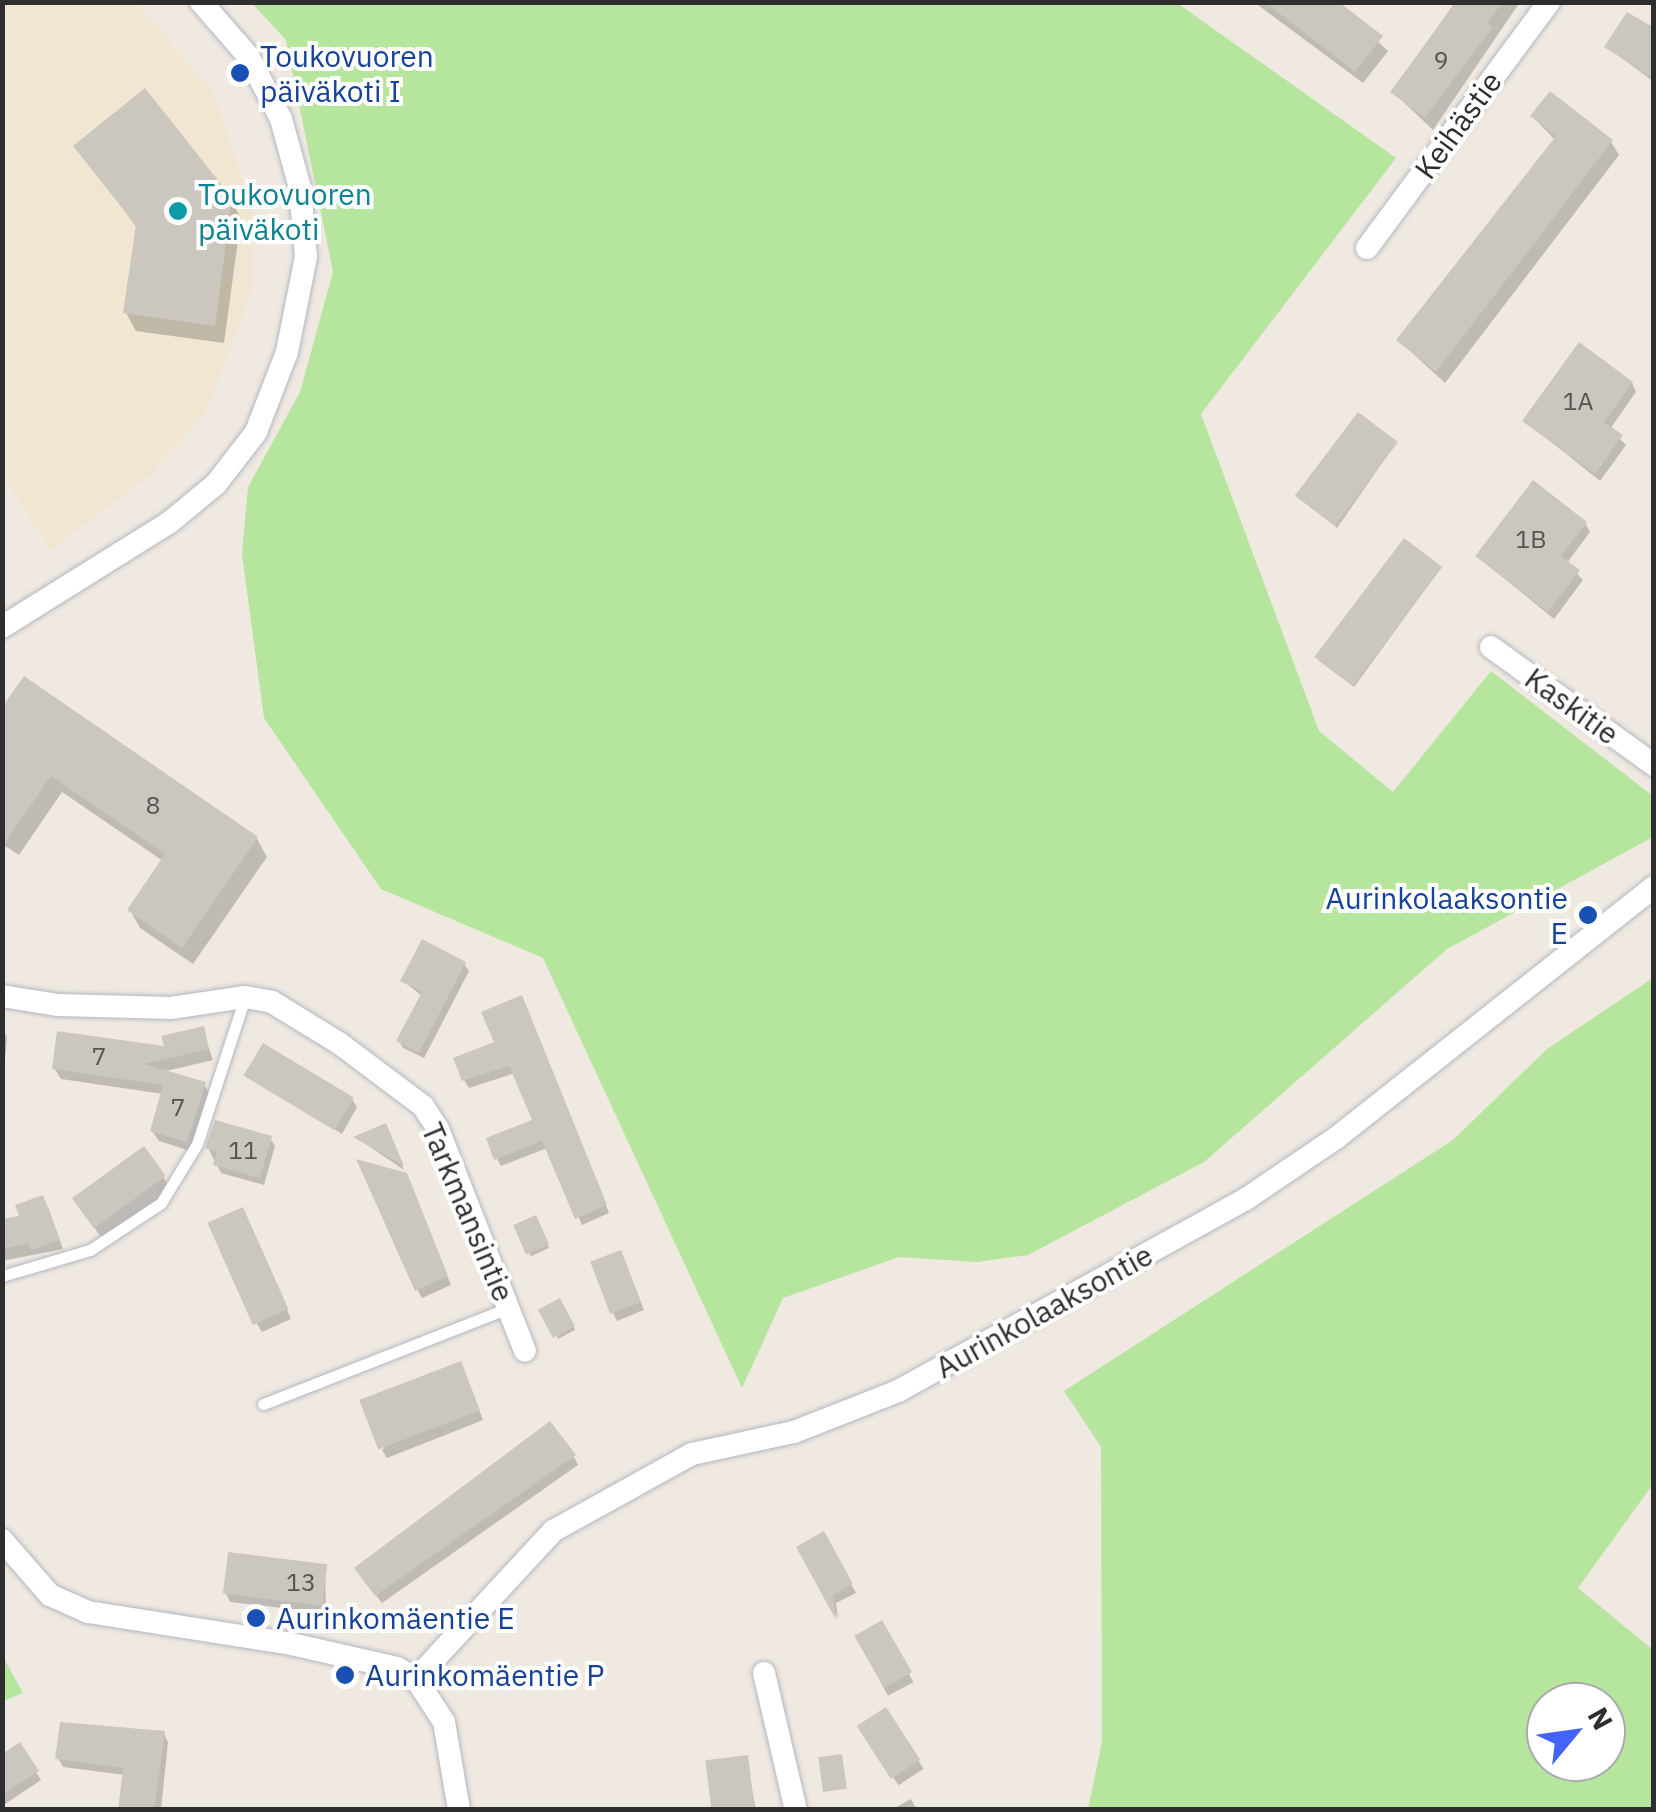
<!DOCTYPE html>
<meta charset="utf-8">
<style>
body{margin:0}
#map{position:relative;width:1656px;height:1812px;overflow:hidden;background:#efe9e1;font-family:"IBM Plex Sans",sans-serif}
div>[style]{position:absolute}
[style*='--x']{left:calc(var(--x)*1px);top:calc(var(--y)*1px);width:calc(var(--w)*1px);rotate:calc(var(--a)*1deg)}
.education>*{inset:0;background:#f0e6d1}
.green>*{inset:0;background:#b6e59e}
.shadow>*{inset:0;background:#0003;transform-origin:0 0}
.building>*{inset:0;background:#cbc7bf;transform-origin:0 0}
.roads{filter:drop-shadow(0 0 2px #b4b7c1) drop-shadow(0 0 2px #b4b7c1)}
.service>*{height:11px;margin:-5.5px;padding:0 5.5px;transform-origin:5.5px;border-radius:5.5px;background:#fff}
.minor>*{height:22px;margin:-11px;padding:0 11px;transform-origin:11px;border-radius:11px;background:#fff}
.dots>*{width:28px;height:28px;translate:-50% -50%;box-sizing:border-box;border:5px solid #fff;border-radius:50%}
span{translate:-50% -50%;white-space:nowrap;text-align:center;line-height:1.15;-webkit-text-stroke:8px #fff;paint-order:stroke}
.number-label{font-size:25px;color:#555452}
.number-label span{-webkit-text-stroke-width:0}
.transit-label{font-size:30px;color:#164399}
.left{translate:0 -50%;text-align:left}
.right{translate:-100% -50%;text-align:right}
.street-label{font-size:30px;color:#2e2e2e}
.culture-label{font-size:30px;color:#0d838f}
.frame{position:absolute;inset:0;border:5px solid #2e2e2e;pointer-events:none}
.north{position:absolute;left:1526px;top:1682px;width:100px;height:100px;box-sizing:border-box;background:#fff;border:2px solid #ababab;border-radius:50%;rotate:61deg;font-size:28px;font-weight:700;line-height:40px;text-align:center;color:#2e2e2e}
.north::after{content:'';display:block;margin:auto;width:35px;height:45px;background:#4264fb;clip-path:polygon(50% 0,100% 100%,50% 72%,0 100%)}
</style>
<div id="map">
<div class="education">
<i style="clip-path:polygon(3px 3px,137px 3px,214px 94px,253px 211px,252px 290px,206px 412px,149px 476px,51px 550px,3px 476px)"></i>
</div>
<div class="green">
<i style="clip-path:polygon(252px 3px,1177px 3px,1396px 158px,1201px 414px,1319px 731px,1393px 792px,1491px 671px,1653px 796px,1653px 837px,1447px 949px,1204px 1162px,1028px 1255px,977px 1262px,899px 1257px,783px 1298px,742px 1388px,543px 958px,381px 889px,264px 718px,242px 554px,248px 487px,300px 392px,333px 272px,286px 40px)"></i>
<i style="clip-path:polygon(evenodd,1653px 978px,1653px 1484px,1578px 1588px,1653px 1650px,1653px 1809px,1088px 1809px,1102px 1742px,1101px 1447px,1064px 1391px,1453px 1140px,1547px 1049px,1653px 978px,1606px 1702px,1606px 1762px,1546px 1762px,1546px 1702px,1606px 1702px)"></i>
<i style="clip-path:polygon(2px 1655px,23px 1693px,3px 1701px,2px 1701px)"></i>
</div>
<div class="shadow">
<i style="clip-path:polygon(1254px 2px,1335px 2px,1388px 51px,1363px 83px)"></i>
<i style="clip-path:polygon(1455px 2px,1520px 2px,1433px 130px,1393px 92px)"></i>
<i style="clip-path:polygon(1628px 15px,1654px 27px,1654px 82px,1607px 47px)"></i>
<i style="clip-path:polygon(1533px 117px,1611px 142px,1619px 155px,1445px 383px,1398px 340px,1556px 141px)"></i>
<i style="clip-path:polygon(76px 146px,230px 199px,241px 218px,224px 343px,136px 331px,126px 313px,138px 229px)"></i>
<i style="clip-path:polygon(1632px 383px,1636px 392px,1610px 429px,1626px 445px,1600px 481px,1525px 421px)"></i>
<i style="clip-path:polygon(1396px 443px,1337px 528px,1298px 496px)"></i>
<i style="clip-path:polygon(1585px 523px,1590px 532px,1567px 563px,1583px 580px,1554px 619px,1478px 557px)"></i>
<i style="clip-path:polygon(1440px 569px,1354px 687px,1318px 660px)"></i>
<i style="clip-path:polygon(2px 712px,257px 839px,267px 857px,193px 964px,140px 928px,130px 910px,163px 861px,62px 792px,19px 855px,2px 844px)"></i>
<i style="clip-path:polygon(464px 964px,469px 971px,424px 1058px,403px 1048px,399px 1041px,422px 996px,403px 981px)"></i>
<i style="clip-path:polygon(525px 1005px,609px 1213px,582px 1225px,547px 1148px,501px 1166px,497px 1159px,535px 1121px,515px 1073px,469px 1088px,464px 1080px)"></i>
<i style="clip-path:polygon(2px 1028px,7px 1037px,4px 1072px,2px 1072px)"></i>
<i style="clip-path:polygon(202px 1029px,213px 1060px,162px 1072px,204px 1084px,210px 1095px,193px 1152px,159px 1141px,152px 1131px,163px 1094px,61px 1079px,54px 1068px,167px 1049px)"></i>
<i style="clip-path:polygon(248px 1076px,352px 1099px,357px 1107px,342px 1134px)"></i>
<i style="clip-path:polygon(390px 1135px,404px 1170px,357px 1138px)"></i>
<i style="clip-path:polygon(270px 1138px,275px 1146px,264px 1185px,221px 1173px,208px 1148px)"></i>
<i style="clip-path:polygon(144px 1149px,172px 1190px,104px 1241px,83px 1212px)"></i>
<i style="clip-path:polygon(410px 1184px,451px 1285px,422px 1298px,417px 1289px)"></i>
<i style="clip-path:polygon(48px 1207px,63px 1249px,2px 1261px,2px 1222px)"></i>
<i style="clip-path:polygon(246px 1218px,291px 1319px,262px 1332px,257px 1324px)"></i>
<i style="left:535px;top:1218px;width:33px;height:20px;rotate:65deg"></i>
<i style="clip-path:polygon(625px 1261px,644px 1310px,617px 1321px,613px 1313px)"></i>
<i style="left:559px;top:1301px;width:33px;height:19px;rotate:61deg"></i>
<i style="clip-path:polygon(464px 1372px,483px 1420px,387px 1458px,382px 1450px)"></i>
<i style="clip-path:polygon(574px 1457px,578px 1465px,382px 1603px,362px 1577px)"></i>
<i style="clip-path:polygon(823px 1535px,856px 1593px,836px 1603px,838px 1618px,799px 1548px)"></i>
<i style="clip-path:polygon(325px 1566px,326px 1613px,230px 1602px,226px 1593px)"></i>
<i style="left:882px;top:1623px;width:67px;height:29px;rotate:62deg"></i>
<i style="left:886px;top:1711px;width:69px;height:30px;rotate:57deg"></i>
<i style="clip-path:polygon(164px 1734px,168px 1742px,161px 1810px,120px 1810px,125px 1775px,63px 1767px,58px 1758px)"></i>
<i style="clip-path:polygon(19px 1746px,41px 1780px,2px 1806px,2px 1757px)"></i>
<i style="clip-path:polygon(746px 1758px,756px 1810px,715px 1810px)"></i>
<i style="clip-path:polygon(911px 1799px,917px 1810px,891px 1810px)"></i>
</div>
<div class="building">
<i style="clip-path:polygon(1265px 2px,1339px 2px,1383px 36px,1355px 72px)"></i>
<i style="clip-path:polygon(1456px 2px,1503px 2px,1487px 23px,1493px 27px,1425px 118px,1390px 92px)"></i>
<i style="clip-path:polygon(1627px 12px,1654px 28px,1654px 79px,1604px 47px)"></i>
<i style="clip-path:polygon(145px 88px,232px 198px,215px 326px,123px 313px,136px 225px,73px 146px)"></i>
<i style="clip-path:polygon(1550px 91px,1613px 140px,1436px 372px,1396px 340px,1556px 136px,1530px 116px)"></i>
<i style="clip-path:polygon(1579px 342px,1633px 382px,1604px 422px,1623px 435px,1595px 474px,1522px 421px)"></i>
<i style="left:1358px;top:412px;width:50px;height:105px;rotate:37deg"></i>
<i style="clip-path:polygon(1533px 480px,1587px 522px,1561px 556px,1580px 570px,1548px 612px,1475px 556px)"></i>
<i style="left:1404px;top:538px;width:48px;height:149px;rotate:37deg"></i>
<i style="clip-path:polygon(24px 676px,258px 837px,182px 948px,127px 910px,165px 854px,51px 776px,2px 847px,2px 707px)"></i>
<i style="clip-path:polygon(422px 939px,466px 962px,419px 1053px,396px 1041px,422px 992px,400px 981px)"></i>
<i style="clip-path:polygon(522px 995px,607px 1205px,575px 1219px,542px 1141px,494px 1160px,486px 1138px,532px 1120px,509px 1066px,462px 1081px,453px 1058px,494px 1042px,481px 1012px)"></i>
<i style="clip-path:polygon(204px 1026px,209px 1049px,144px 1064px,206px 1082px,187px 1142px,150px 1131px,163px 1085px,52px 1069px,57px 1031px,164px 1046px,161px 1036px)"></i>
<i style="left:263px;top:1043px;width:106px;height:38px;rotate:31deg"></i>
<i style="clip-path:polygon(215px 1120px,272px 1136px,260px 1178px,213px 1165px,217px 1152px,205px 1148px)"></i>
<i style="clip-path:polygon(386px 1123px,404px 1166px,353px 1137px)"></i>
<i style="left:144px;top:1146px;width:37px;height:89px;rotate:54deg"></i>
<i style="clip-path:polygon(356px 1159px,407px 1173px,448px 1276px,415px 1291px)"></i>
<i style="clip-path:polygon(43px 1195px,60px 1240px,31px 1250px,28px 1243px,2px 1249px,2px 1219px,19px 1216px,15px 1205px)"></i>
<i style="left:243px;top:1207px;width:112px;height:39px;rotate:66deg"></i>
<i style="left:536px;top:1215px;width:32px;height:25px;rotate:66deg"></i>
<i style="left:621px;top:1250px;width:56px;height:33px;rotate:69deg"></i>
<i style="left:560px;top:1298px;width:32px;height:25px;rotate:62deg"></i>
<i style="left:461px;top:1361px;width:53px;height:109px;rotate:69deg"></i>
<i style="clip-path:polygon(550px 1421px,576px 1455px,375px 1596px,354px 1568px)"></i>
<i style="clip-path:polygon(824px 1531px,853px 1584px,833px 1595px,836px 1620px,796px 1547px)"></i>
<i style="left:228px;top:1552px;width:100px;height:42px;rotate:7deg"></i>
<i style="left:882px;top:1620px;width:60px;height:32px;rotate:60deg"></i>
<i style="left:886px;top:1707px;width:63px;height:35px;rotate:57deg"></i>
<i style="clip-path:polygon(60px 1722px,165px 1731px,154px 1810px,118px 1810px,123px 1768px,55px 1759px)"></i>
<i style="clip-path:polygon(20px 1742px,39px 1771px,2px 1795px,2px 1754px)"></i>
<i style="left:842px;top:1754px;width:35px;height:24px;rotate:82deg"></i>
<i style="left:748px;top:1755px;width:55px;height:43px;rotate:83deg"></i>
</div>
<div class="roads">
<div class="service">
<i style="--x:2;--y:1276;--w:92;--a:-16.5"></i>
<i style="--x:90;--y:1250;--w:85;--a:-33.5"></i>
<i style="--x:161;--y:1203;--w:69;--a:-58.6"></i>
<i style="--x:197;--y:1144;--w:155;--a:-71.9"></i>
<i style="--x:263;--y:1404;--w:263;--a:-21.4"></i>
</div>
<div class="minor">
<i style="--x:1367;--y:248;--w:306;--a:-53.5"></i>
<i style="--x:2;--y:627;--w:198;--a:-32"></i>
<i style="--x:170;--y:522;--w:60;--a:-39.6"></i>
<i style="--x:216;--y:484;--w:66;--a:-52.4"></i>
<i style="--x:256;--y:432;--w:86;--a:-68.8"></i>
<i style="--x:287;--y:352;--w:97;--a:-78.7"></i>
<i style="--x:306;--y:257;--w:69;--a:-95"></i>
<i style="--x:300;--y:188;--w:72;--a:-105.4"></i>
<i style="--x:281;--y:119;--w:71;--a:-117.6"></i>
<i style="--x:248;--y:56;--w:72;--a:-131"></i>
<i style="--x:1491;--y:647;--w:201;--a:35.9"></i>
<i style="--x:2;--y:996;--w:57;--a:9.1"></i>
<i style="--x:58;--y:1005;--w:113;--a:1.5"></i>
<i style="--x:171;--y:1008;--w:75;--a:-8.5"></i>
<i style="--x:245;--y:997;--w:27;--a:10"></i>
<i style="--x:272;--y:1002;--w:79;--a:31.5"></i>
<i style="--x:339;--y:1043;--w:105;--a:36.9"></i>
<i style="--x:423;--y:1106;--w:27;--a:57"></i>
<i style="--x:438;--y:1129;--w:238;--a:68.6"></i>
<i style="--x:2;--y:1540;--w:73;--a:48.9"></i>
<i style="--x:50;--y:1595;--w:42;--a:24.1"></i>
<i style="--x:88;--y:1612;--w:201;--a:8.9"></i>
<i style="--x:287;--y:1643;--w:113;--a:12.8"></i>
<i style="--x:397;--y:1668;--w:22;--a:30"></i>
<i style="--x:416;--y:1679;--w:51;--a:56.9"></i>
<i style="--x:444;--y:1722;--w:89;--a:80.3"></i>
<i style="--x:764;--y:1673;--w:141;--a:76.9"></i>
<i style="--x:416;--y:1679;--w:202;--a:-47.2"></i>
<i style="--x:553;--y:1531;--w:159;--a:-29"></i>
<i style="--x:692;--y:1454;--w:104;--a:-12.2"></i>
<i style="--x:794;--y:1432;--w:112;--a:-21.5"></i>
<i style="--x:898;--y:1391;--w:397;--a:-28.9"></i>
<i style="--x:1246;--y:1199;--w:109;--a:-34.1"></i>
<i style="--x:1336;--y:1138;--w:405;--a:-38.3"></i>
</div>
</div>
<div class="dots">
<i style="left:240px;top:73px;background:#1a4fb4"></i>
<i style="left:178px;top:211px;background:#0f9aa8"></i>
<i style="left:1588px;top:915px;background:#1a4fb4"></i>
<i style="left:256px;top:1618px;background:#1a4fb4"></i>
<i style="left:345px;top:1675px;background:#1a4fb4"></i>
</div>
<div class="number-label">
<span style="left:1441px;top:60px">9</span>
<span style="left:1578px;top:401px">1A</span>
<span style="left:1531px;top:539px">1B</span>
<span style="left:153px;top:805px">8</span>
<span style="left:99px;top:1056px">7</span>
<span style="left:178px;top:1107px">7</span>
<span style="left:243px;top:1150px">11</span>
<span style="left:301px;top:1582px">13</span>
</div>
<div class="transit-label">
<span class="left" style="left:260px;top:73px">Toukovuoren<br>päiväkoti I</span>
<span class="right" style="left:1568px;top:915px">Aurinkolaaksontie<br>E</span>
<span class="left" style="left:276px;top:1618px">Aurinkomäentie E</span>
<span class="left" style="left:365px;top:1675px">Aurinkomäentie P</span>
</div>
<div class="street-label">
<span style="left:1458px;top:125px;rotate:-54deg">Keihästie</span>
<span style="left:1572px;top:706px;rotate:36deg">Kaskitie</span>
<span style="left:468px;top:1212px;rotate:67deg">Tarkmansintie</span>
<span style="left:1044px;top:1311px;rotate:-29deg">Aurinkolaaksontie</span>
</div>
<div class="culture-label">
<span class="left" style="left:198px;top:211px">Toukovuoren<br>päiväkoti</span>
</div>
<div class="frame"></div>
<div class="north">N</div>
</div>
